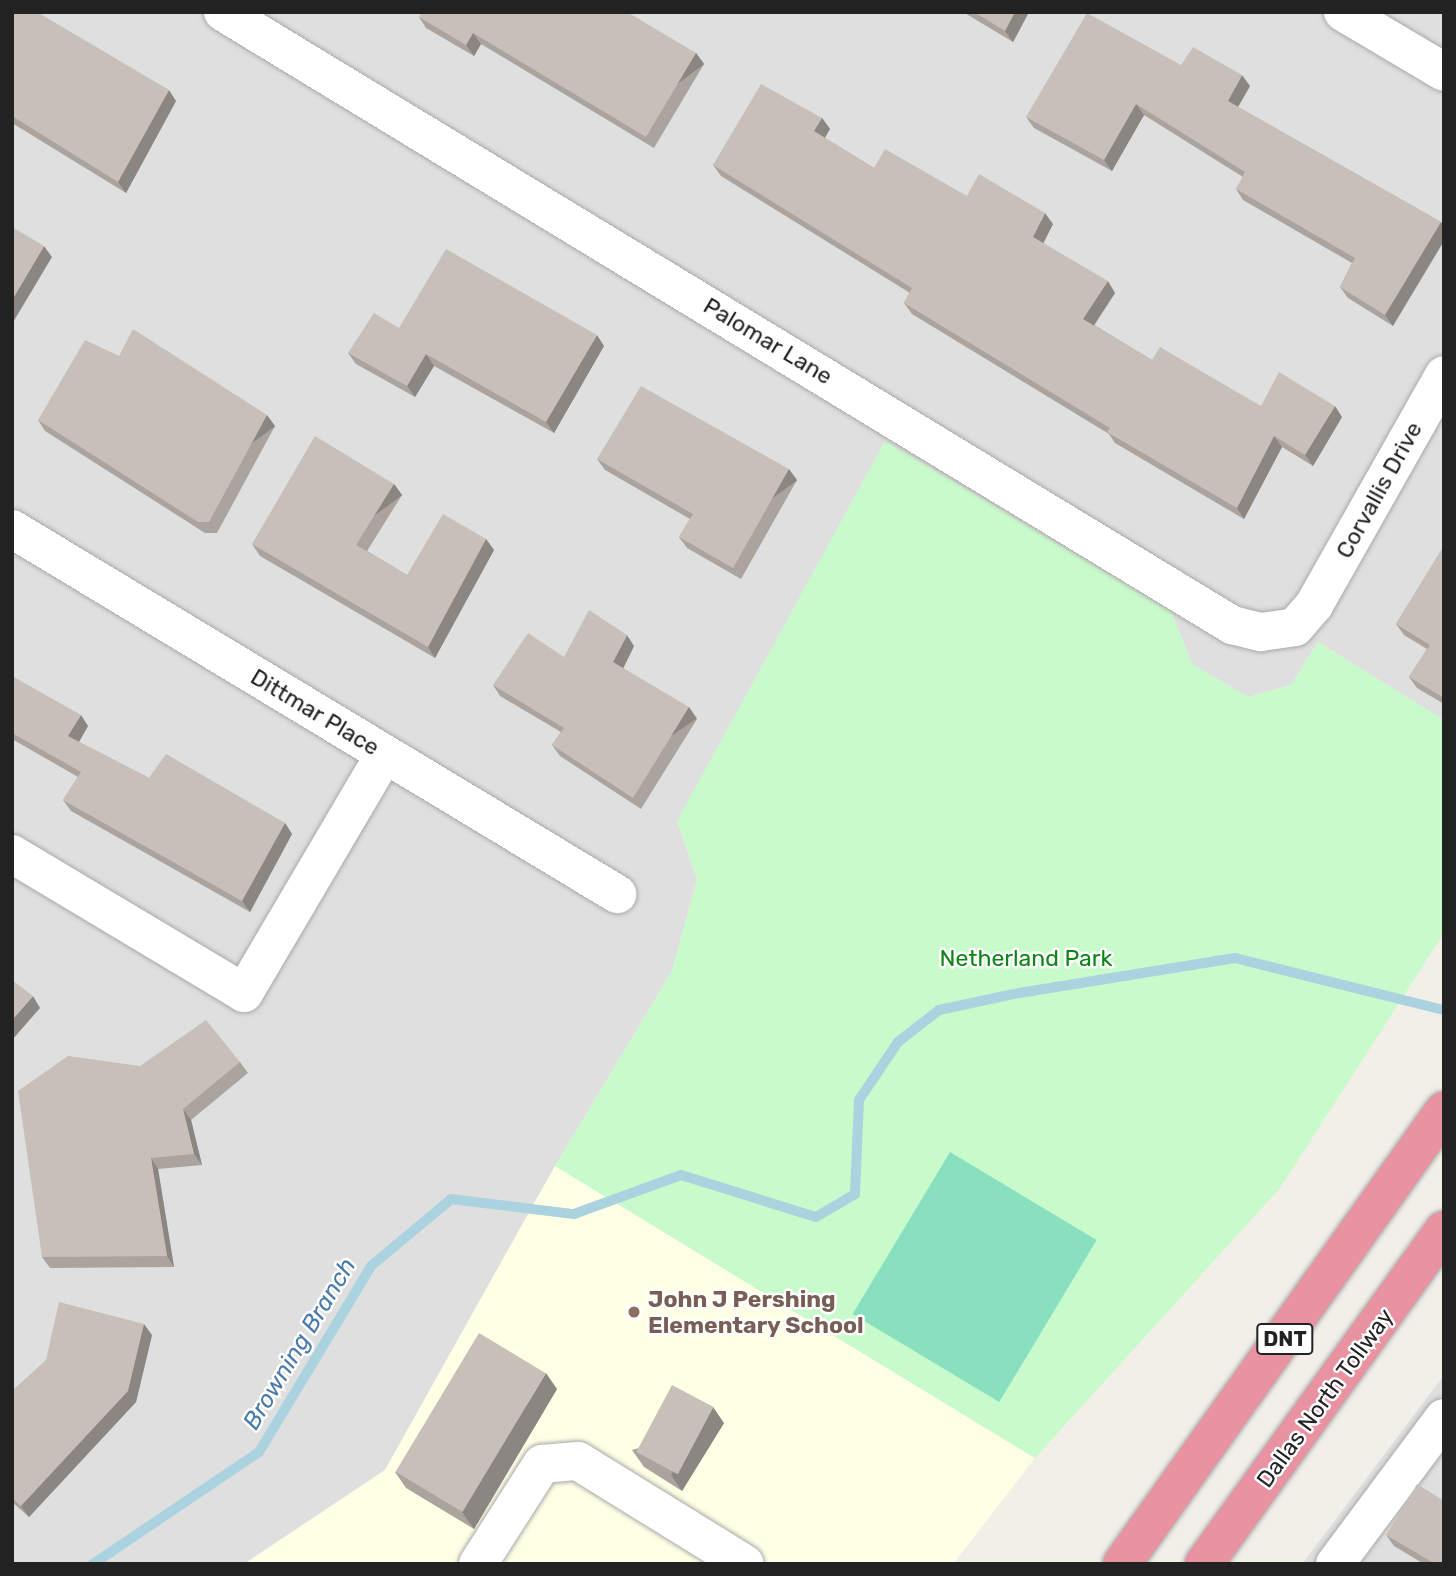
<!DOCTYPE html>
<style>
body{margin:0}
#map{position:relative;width:1456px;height:1576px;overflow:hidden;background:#f2efe9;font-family:Rubik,sans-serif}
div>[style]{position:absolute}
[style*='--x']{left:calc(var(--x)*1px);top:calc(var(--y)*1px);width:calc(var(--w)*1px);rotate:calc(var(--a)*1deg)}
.residential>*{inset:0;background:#e0dfdf}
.education>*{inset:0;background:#ffffe5}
.park>*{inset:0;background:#c8facc}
.pitch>*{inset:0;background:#88e0be;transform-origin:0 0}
.stream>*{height:10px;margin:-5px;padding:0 5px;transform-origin:5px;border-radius:5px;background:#aad3df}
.roads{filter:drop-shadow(0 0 2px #a9a9a9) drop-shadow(0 0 2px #a9a9a9)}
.minor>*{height:38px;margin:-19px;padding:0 19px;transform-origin:19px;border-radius:19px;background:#fff}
.highway>*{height:38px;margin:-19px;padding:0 19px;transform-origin:19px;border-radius:19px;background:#e892a2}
.wall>*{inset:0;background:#aba49e}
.shaded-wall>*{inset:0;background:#8b8681;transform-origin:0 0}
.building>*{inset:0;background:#c7bfb8;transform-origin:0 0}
.dots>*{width:19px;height:19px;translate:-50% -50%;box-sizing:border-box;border:4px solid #fff;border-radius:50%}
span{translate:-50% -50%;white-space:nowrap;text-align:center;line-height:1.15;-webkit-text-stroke:5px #fff;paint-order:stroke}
.shield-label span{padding:2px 5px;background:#fff;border:2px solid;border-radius:5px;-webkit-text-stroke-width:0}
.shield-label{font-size:21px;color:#222;font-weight:700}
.street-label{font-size:23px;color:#222}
.park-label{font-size:23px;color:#0c8416}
.education-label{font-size:23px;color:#785e54;font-weight:700}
.left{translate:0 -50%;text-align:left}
.water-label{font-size:24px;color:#4a7aab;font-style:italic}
.frame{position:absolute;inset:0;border:14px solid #222;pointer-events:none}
</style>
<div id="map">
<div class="residential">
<i style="clip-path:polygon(12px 12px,1444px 12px,1444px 720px,1318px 642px,1291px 685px,1248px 697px,1192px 664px,1171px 611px,694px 792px,677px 821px,697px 879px,672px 971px,555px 1166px,385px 1470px,244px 1564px,12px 1564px)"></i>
<i style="clip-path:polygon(1444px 1375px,1444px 1564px,1302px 1564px)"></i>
</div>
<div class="education">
<i style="clip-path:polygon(555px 1166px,1035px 1458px,953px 1564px,244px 1564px,385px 1470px)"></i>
</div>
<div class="park">
<i style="clip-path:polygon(885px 441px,1171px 611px,1192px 664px,1248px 697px,1291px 685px,1318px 642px,1444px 720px,1444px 933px,1280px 1188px,1035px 1458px,555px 1166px,672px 971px,697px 879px,677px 821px)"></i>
</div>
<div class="pitch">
<i style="left:950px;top:1152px;width:171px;height:189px;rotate:31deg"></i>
</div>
<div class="stream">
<i style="--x:93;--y:1564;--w:200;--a:-34"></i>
<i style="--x:259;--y:1452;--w:217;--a:-58.9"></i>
<i style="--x:371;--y:1266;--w:104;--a:-39.9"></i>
<i style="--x:451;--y:1199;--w:124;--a:7"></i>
<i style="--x:574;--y:1214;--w:114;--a:-20"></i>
<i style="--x:681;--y:1175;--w:141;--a:17.3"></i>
<i style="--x:816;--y:1217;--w:45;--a:-30.5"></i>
<i style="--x:855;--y:1194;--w:94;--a:-87.6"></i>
<i style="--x:859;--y:1100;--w:70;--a:-56.1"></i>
<i style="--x:898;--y:1042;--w:52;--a:-38"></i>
<i style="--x:939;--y:1010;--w:82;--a:-12"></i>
<i style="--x:1019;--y:993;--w:219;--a:-9.2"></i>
<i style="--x:1235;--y:958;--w:214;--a:14"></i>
</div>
<div class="roads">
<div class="minor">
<i style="--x:223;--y:12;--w:1181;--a:31.28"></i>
<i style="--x:1232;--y:625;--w:30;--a:14"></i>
<i style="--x:1261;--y:632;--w:34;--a:-8"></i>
<i style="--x:1295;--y:627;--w:29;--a:-49"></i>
<i style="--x:1314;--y:605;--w:264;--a:-60.5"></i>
<i style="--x:1343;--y:12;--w:117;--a:30.7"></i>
<i style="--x:12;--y:529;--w:707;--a:31.1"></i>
<i style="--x:12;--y:854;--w:270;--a:30.9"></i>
<i style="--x:244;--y:993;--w:277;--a:-59.5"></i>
<i style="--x:478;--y:1564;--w:119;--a:-57.4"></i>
<i style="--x:542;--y:1464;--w:36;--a:-5"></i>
<i style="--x:578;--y:1461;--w:196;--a:31.7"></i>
<i style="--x:1335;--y:1564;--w:182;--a:-53.3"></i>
</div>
<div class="highway">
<i style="--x:1122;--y:1564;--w:556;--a:-54.59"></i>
<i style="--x:1204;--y:1564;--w:411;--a:-54.3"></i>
</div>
</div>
<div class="wall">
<i style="clip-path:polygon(12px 12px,176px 101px,126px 193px,12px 123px)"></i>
<i style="clip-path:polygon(963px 12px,1029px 12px,1013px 42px)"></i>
<i style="clip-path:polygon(419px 17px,696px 53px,704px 64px,654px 148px,481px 44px,474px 56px,426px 28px)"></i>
<i style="clip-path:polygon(1250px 86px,1238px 107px,1441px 222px,1393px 326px,1348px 298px,1340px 287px,1352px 263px,1243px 200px,1236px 189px,1243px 177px,1144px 115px,1112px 171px,1034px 128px,1026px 117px)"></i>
<i style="clip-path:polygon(822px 118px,830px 129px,825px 138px,874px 168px,967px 196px,1053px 224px,1043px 243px,1115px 293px,1094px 325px,1152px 360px,1261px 406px,1342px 417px,1313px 466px,1282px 447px,1244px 519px,1115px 443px,1109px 434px,912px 314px,904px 303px,910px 293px,721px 176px,713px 165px)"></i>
<i style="clip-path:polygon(399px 328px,604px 346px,554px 433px,434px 366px,415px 397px,356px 364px,348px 353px)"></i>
<i style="clip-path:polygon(38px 420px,275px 426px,217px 533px,205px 533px,45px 431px)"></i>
<i style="clip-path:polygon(597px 459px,797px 480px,741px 579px,687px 548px,679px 537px,690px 519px,605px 470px)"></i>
<i style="clip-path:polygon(394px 484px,402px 495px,367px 551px,407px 575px,486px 539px,494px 550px,435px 658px,260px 556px,252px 544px)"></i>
<i style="clip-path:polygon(1444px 546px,1444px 704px,1417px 688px,1409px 677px,1427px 649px,1404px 635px,1396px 624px)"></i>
<i style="clip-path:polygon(634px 646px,623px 668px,697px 719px,641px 809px,560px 756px,552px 745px,561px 732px,500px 696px,493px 685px,564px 657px)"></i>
<i style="clip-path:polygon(12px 676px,88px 726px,79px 742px,149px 778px,285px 823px,292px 834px,250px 912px,71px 811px,63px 800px,78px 777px,12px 739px)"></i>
<i style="clip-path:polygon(240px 1062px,248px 1073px,191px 1120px,202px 1165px,158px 1169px,174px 1267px,50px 1268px,42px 1257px,140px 1066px)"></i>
<i style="clip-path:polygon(152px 1335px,136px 1402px,29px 1517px,12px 1502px,12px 1391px)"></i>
<i style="clip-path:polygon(557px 1389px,474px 1529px,406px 1488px,395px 1472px)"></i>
<i style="clip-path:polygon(724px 1423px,682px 1491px,644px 1467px,632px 1450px)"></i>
<i style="clip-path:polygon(1386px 1535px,1444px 1564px,1424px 1564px,1394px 1546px)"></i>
</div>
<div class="shaded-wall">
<i style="clip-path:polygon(1015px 12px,1029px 12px,1013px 42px,1005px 31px)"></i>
<i style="clip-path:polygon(473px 33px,481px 44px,474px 56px,466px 45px)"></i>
<i style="left:696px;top:53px;width:14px;height:98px;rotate:54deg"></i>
<i style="clip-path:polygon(1242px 75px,1250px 86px,1235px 112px,1228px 101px)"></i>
<i style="clip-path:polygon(169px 90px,176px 101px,126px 193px,118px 182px)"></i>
<i style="clip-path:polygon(1136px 104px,1144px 115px,1112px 171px,1104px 160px)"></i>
<i style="clip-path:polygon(822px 118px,830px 129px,822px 142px,814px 131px)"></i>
<i style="clip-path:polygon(1045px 213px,1053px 224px,1041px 248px,1033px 237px)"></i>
<i style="clip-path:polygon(1441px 222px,1444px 226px,1444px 241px,1393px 326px,1385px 315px)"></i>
<i style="clip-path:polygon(44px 246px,52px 257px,12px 324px,12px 300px)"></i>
<i style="clip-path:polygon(1108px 281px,1115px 293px,1091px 330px,1083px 319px)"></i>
<i style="clip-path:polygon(597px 335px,604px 346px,554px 433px,546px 422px)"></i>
<i style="clip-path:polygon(426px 354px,434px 366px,415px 397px,407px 386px)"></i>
<i style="clip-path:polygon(1335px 406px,1342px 417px,1313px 466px,1305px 455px)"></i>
<i style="left:267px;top:415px;width:14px;height:122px;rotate:54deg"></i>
<i style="clip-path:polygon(1274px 436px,1282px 447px,1244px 519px,1237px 508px)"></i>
<i style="left:789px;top:469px;width:14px;height:114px;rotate:54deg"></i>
<i style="left:394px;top:484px;width:14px;height:72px;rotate:54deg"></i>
<i style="clip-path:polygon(486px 539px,494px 550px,435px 658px,428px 647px)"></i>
<i style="clip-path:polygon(627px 635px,634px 646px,621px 673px,613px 662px)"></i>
<i style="left:689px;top:707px;width:14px;height:107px;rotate:56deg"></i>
<i style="clip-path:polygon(81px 715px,88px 726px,76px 747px,68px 736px)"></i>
<i style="clip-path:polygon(285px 823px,292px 834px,250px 912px,242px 901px)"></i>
<i style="clip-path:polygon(33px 996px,40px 1008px,12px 1040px,12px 1020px)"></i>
<i style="clip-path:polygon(183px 1109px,191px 1120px,202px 1165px,194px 1154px)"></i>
<i style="clip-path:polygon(151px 1158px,158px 1169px,174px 1267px,167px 1256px)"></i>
<i style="clip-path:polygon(144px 1324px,152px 1335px,136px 1402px,29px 1517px,21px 1506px)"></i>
<i style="clip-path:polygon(546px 1373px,557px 1389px,474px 1529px,462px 1512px)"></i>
<i style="clip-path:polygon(713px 1407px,724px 1423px,682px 1491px,671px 1475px)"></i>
</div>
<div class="building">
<i style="clip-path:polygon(12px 12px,37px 12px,169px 90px,118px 182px,12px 116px)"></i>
<i style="clip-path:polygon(421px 12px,627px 12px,696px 53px,646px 137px,473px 33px,466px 45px,419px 17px)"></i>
<i style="clip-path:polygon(974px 12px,1015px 12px,1005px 31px)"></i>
<i style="clip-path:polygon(1087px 13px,1181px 65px,1193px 47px,1242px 75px,1228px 101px,1441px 222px,1385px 315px,1340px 287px,1355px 258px,1236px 189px,1245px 172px,1136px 104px,1104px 160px,1026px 117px)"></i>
<i style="clip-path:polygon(761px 84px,822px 118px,814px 131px,874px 168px,885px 149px,967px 196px,979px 174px,1045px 213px,1033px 237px,1108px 281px,1083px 319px,1152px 360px,1160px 347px,1261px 406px,1279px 372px,1335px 406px,1305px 455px,1274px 436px,1237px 508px,1107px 432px,1110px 428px,904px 303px,912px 288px,713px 165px)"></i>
<i style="clip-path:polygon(12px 227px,44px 246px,12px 300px)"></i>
<i style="clip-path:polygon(446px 249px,597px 335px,546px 422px,426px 354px,407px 386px,348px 353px,374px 313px,399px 328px)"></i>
<i style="clip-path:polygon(133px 329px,267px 415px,209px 522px,198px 522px,38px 420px,85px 340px,119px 356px)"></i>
<i style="clip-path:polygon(641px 386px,789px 469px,733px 568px,679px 537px,693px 514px,597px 459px)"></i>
<i style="clip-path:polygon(315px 436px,394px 484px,356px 545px,407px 575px,443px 514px,486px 539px,428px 647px,252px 544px)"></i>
<i style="clip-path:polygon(1444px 546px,1444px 698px,1409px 677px,1430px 645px,1396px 624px)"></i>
<i style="clip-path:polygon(589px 610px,627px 635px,613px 662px,689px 707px,633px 798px,552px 745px,564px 728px,493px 685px,528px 633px,564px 657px)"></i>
<i style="clip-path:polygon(12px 676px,81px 715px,68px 736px,149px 778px,166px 754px,285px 823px,242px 901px,63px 800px,81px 772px,12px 733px)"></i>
<i style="clip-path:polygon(12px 980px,33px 996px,12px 1020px)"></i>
<i style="clip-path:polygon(206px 1020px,240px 1062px,183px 1109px,194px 1154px,151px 1158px,167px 1256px,42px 1257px,18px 1091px,68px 1056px,140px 1066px)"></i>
<i style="clip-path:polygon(59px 1302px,144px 1324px,128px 1391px,21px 1506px,12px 1498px,12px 1391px,46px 1360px)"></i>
<i style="left:479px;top:1333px;width:78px;height:162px;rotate:31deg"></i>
<i style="left:672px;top:1385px;width:47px;height:76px;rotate:28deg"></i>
<i style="clip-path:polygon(1417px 1484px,1444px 1501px,1444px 1564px,1432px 1564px,1432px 1562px,1386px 1535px)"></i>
</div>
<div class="dots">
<i style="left:634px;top:1312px;background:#8d6e63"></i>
</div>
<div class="shield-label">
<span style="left:1285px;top:1339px">DNT</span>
</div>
<div class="street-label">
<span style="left:768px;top:341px;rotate:31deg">Palomar Lane</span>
<span style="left:1379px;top:490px;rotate:-61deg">Corvallis Drive</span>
<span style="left:315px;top:712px;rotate:31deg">Dittmar Place</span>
<span style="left:1325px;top:1398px;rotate:-54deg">Dallas North Tollway</span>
</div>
<div class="park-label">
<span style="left:1026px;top:958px">Netherland Park</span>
</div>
<div class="education-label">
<span class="left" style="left:648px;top:1312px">John J Pershing<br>Elementary School</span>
</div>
<div class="water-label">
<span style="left:300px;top:1344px;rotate:-59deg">Browning Branch</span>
</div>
<div class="frame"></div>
</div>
